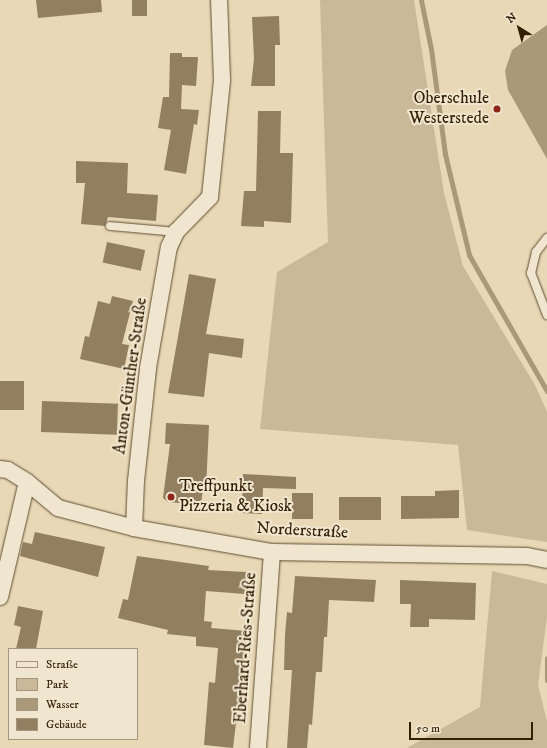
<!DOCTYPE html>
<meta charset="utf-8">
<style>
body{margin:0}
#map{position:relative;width:547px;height:748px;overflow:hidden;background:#e8d8b6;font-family:"IM FELL DW Pica",serif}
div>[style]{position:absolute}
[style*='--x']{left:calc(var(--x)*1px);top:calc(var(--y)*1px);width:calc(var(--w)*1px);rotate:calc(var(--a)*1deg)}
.green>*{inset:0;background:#c9b998}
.water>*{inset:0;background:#aa9979}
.stream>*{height:5px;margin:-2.5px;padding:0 2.5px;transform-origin:2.5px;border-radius:2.5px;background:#aa9979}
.building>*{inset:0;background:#917f60;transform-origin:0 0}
.roads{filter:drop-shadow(0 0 1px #604d30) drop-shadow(0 0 1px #604d30)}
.lane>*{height:8px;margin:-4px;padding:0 4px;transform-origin:4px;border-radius:4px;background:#f0e6d0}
.street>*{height:16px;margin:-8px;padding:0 8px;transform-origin:8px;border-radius:8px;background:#f0e6d0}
.dots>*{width:11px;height:11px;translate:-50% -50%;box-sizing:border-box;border:2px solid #f0e6d0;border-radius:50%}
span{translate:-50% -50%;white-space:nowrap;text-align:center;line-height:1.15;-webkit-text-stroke:4px #f0e6d0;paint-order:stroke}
.poi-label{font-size:17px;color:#331f03}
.right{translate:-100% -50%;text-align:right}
.left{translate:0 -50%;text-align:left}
.street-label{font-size:17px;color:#331f03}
.legend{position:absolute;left:8px;top:648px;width:130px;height:92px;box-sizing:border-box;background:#f0e6d0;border:1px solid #a4967e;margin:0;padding:5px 7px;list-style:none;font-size:12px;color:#331f03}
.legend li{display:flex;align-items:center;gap:8px;height:20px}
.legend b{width:20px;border:1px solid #a4967e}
.north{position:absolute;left:499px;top:8px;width:40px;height:40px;-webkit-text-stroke:3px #f0e6d0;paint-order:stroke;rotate:323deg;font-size:11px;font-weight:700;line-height:16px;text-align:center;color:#331f03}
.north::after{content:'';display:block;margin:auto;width:14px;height:18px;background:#331f03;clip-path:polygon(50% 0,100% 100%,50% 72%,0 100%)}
.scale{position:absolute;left:409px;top:722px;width:124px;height:18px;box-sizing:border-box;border:2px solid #331f03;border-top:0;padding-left:5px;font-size:12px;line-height:14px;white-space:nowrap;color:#331f03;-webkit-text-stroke:3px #f0e6d0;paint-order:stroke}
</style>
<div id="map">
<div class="green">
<i style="clip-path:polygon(320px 0,414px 0,444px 193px,463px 266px,535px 385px,547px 412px,547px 542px,467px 530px,458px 445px,260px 429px,277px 272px,328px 242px)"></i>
<i style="clip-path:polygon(492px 571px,547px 584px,547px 617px,538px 685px,547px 721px,547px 748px,407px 748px,480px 707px)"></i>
</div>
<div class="water">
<i style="clip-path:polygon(547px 25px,547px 159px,508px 90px,505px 71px,512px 50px)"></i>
</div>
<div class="stream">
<i style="--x:421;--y:0;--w:50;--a:78.5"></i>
<i style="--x:431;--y:49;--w:106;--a:82.4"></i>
<i style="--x:445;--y:154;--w:104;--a:76.6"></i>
<i style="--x:469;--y:255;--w:157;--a:60.2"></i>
<i style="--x:547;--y:658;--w:22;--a:90"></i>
</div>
<div class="building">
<i style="clip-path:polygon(36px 0,101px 0,102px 12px,38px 18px)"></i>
<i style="left:132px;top:0;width:15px;height:16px"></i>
<i style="clip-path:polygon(279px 16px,280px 45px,275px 45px,275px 86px,251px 86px,254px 59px,252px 17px)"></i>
<i style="clip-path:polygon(170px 53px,182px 53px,182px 57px,198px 57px,196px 86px,182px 85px,181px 109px,199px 110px,197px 125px,194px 124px,186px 174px,164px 170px,171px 130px,158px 128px,163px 97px,169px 97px)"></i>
<i style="clip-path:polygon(258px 111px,281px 111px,280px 153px,293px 153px,291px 223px,264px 221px,264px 227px,241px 226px,244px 191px,256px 191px)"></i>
<i style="clip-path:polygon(76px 161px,128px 163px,127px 193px,158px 195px,156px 221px,108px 217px,105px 226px,81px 224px,85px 183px,76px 183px)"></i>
<i style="left:107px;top:242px;width:39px;height:21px;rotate:12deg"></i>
<i style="clip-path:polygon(189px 274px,216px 279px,206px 334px,244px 339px,242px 358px,209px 353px,204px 397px,168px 393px)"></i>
<i style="clip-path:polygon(112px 296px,133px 301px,122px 344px,129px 345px,124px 369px,80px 359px,85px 336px,89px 337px,98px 301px,110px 304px)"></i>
<i style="left:0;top:381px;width:24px;height:29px"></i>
<i style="left:42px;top:401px;width:76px;height:31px;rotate:2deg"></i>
<i style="clip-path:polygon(166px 423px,209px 425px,206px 489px,203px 488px,201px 505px,168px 502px,163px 498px,170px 444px,165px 444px)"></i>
<i style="clip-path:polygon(243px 474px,296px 477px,296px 489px,263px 488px,262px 514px,242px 513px)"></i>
<i style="clip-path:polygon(459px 490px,459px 518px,401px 519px,401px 496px,435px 496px,435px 491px)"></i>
<i style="left:292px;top:493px;width:21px;height:26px"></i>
<i style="left:339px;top:497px;width:42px;height:23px"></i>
<i style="clip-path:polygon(35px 532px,105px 547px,98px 577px,20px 556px,23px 542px,32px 544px)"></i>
<i style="clip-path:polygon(137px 556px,209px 566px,208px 570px,246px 572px,245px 594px,206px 591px,204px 621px,212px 622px,211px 628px,247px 631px,233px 748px,204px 745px,209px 682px,215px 683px,218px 648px,196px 646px,196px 637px,167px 634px,168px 630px,118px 618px,123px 599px,128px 600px)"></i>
<i style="clip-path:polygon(295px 576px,376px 580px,374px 602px,329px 600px,327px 637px,324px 637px,322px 672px,316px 672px,312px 725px,309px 724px,307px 748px,287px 748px,292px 670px,284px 670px,285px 635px,287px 612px,292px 613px)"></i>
<i style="clip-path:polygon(400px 580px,476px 583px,475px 620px,429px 619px,429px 627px,410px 627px,411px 604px,400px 604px)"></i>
<i style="clip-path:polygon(18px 606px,43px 611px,36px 649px,16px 649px,21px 627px,14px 625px)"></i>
</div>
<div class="roads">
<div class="lane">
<i style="--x:110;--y:226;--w:66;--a:5.2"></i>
<i style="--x:547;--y:238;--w:18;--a:128"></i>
<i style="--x:536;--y:252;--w:22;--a:103"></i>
<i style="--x:531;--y:273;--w:45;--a:69.1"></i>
</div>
<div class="street">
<i style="--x:0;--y:469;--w:8;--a:7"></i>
<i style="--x:8;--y:470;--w:22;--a:32"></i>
<i style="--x:27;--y:482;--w:40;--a:40"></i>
<i style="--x:58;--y:508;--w:79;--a:14.7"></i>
<i style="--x:134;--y:528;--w:140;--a:9.9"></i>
<i style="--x:272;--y:552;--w:255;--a:0.9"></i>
<i style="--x:527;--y:556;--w:20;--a:11"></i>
<i style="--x:134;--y:528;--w:47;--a:-87.6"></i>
<i style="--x:136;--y:481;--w:114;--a:-83.9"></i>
<i style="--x:148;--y:368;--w:123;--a:-80.2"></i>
<i style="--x:169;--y:247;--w:17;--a:-65"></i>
<i style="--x:176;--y:232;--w:49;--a:-45.8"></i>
<i style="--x:210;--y:197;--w:118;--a:-84.1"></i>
<i style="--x:222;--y:80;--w:80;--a:-92.1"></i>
<i style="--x:0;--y:597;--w:118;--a:-76.8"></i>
<i style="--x:258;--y:748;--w:196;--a:-85.9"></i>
</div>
</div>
<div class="dots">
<i style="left:497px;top:109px;background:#8f2418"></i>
<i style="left:171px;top:497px;background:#8f2418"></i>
</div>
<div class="poi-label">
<span class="right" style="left:489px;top:109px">Oberschule<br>Westerstede</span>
<span class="left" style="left:179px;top:497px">Treffpunkt<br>Pizzeria &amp; Kiosk</span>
</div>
<div class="street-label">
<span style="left:131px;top:376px;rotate:-82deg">Anton-Günther-Straße</span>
<span style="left:302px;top:531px;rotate:3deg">Norderstraße</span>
<span style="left:246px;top:648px;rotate:-86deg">Eberhard-Ries-Straße</span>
</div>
<ul class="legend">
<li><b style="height:5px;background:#f0e6d0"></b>Straße</li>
<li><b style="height:11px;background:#c9b998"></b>Park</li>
<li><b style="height:11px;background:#aa9979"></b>Wasser</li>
<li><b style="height:11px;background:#917f60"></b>Gebäude</li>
</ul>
<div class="north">N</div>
<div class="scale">50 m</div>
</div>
